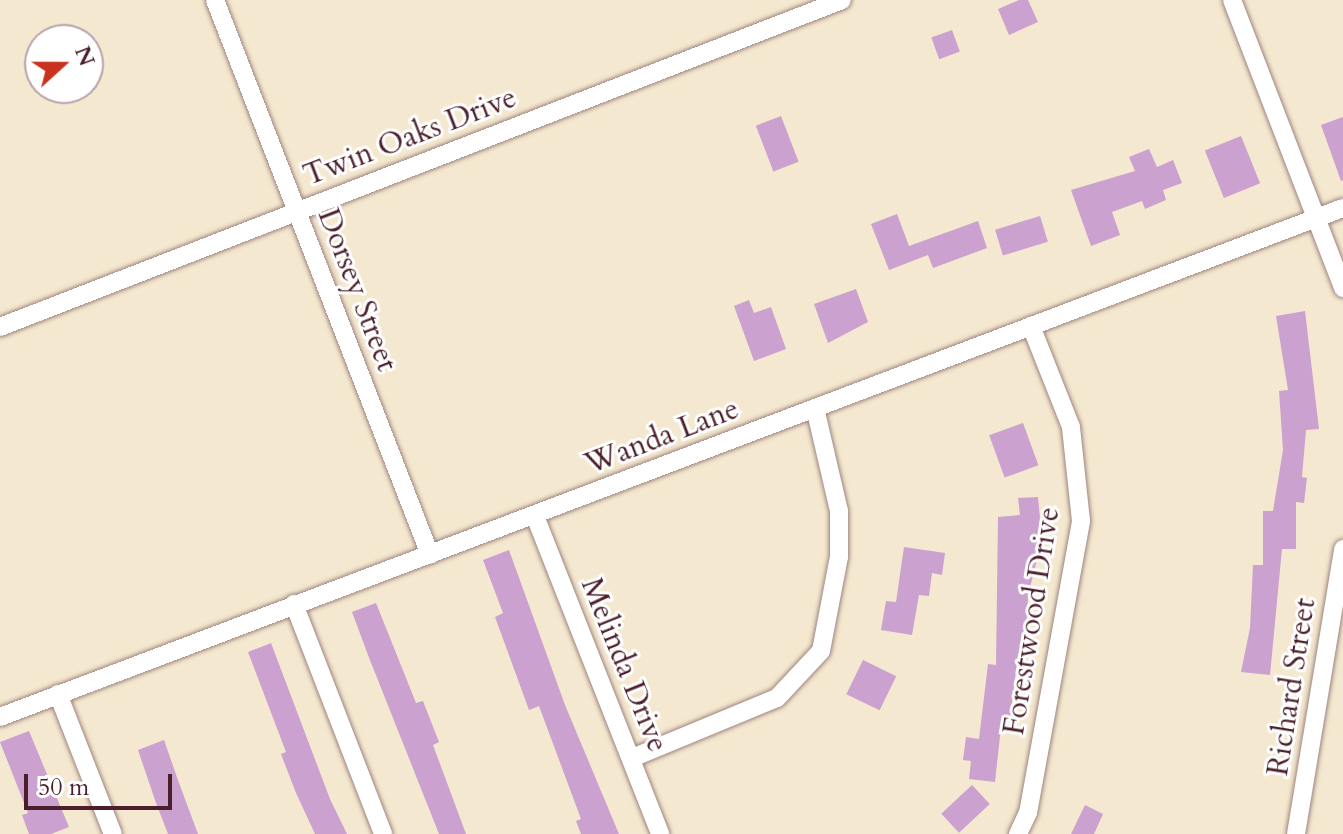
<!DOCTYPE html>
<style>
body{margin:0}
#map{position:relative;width:1343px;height:834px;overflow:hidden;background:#f4e8d0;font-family:Cardo,serif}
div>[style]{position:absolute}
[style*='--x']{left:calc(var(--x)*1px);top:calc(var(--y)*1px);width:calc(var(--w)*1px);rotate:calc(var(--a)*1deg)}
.building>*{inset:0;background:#caa1cf;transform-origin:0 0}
.roads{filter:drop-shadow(0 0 2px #9f847e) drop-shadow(0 0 2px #9f847e)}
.street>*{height:18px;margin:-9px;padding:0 9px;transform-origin:9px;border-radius:9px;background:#fff}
span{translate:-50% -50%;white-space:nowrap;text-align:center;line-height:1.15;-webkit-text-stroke:6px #fff;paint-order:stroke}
.street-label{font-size:30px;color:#4a1f2b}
.north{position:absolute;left:24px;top:24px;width:80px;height:80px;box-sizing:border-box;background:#fff;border:2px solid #b7a5aa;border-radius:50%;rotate:69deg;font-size:22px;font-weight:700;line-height:32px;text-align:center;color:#4a1f2b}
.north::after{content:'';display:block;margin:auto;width:28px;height:36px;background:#c8321e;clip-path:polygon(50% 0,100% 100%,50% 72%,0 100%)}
.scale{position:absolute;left:24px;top:774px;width:148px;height:36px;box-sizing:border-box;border:4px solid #4a1f2b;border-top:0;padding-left:10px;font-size:24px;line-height:28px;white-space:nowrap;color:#4a1f2b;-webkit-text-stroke:6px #fff;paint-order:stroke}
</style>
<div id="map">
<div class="building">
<i style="clip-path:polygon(1019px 0,1028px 0,1038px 22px,1009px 35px,998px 9px)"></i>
<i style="left:952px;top:30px;width:23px;height:22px;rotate:70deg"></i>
<i style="left:781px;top:116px;width:49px;height:27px;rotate:69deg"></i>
<i style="clip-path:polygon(1343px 117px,1343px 180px,1341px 181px,1321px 125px)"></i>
<i style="left:1241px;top:136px;width:51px;height:39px;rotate:68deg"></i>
<i style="clip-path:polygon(1149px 149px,1157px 167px,1173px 160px,1182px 183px,1163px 190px,1166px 200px,1145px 209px,1142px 201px,1112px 212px,1120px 235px,1091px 246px,1071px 190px,1135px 171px,1129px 157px)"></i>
<i style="clip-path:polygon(897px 214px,909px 246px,978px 221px,987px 248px,933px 268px,928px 255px,889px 270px,871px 224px)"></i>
<i style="left:1040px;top:216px;width:27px;height:47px;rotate:73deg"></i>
<i style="clip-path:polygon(856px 289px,868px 322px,828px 343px,814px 304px)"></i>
<i style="clip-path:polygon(749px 300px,754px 313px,771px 307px,786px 349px,754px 361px,734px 306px)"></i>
<i style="clip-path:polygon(1305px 311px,1319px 429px,1306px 430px,1302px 477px,1307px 478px,1304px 503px,1296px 502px,1296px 549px,1282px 549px,1270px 675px,1241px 672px,1250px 628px,1253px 565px,1263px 565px,1263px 511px,1273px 511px,1283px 450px,1279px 391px,1288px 390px,1276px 316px)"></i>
<i style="left:1023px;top:423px;width:45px;height:36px;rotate:70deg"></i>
<i style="clip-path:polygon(1038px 497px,1042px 539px,1028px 596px,1025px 654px,1018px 654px,1010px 719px,1002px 718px,995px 782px,969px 779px,971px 761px,963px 760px,966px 737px,979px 739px,988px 664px,996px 665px,998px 517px,1020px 515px,1018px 498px)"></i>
<i style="clip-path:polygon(904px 547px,945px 553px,942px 575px,932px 573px,929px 596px,919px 595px,912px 635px,881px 630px,886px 601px,896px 602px)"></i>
<i style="clip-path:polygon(509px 550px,565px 705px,619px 834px,581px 834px,576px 821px,581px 819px,539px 706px,529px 710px,495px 617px,503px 613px,483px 560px)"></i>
<i style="clip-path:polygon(376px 603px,416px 703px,423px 701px,439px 742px,433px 745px,466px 834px,439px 834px,368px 655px,352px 612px)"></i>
<i style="clip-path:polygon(271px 643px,330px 799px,347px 834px,315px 834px,296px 793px,281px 754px,286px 752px,248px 652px)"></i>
<i style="left:863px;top:660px;width:37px;height:38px;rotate:26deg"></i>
<i style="clip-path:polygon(29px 731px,69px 827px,51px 834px,29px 834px,22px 815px,28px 813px,0 742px)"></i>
<i style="clip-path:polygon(164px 740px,179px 783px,198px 834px,168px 834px,156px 803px,138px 750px)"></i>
<i style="left:972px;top:785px;width:26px;height:42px;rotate:47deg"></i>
<i style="clip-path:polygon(1085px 805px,1103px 814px,1094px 834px,1071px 834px)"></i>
</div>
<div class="roads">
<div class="street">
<i style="--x:215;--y:0;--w:595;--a:68.82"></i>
<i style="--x:1232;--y:0;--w:309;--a:68.9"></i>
<i style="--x:0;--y:327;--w:903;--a:-21.22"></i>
<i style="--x:535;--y:516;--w:342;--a:68.5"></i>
<i style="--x:294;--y:604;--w:247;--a:68.8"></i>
<i style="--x:58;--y:694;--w:150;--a:68.6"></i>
<i style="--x:0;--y:717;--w:1436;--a:-20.76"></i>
<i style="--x:632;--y:758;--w:157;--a:-22.5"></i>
<i style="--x:777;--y:698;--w:64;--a:-46.9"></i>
<i style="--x:821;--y:651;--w:96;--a:-79.2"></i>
<i style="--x:839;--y:557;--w:46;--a:-90"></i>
<i style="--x:839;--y:511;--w:106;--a:-103.1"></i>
<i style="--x:1018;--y:834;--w:23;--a:-65"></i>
<i style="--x:1028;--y:813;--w:297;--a:-79.7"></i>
<i style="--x:1081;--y:521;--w:95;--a:-96.1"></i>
<i style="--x:1071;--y:427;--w:109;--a:-111.6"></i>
<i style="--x:1296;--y:834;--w:289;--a:-80.6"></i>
</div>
</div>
<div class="street-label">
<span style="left:410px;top:137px;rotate:-21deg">Twin Oaks Drive</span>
<span style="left:357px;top:290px;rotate:69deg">Dorsey Street</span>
<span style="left:662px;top:437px;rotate:-21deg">Wanda Lane</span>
<span style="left:1032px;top:621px;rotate:-81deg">Forestwood Drive</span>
<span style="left:624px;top:665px;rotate:68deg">Melinda Drive</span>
<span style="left:1292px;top:687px;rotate:-81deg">Richard Street</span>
</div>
<div class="north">N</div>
<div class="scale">50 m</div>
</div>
